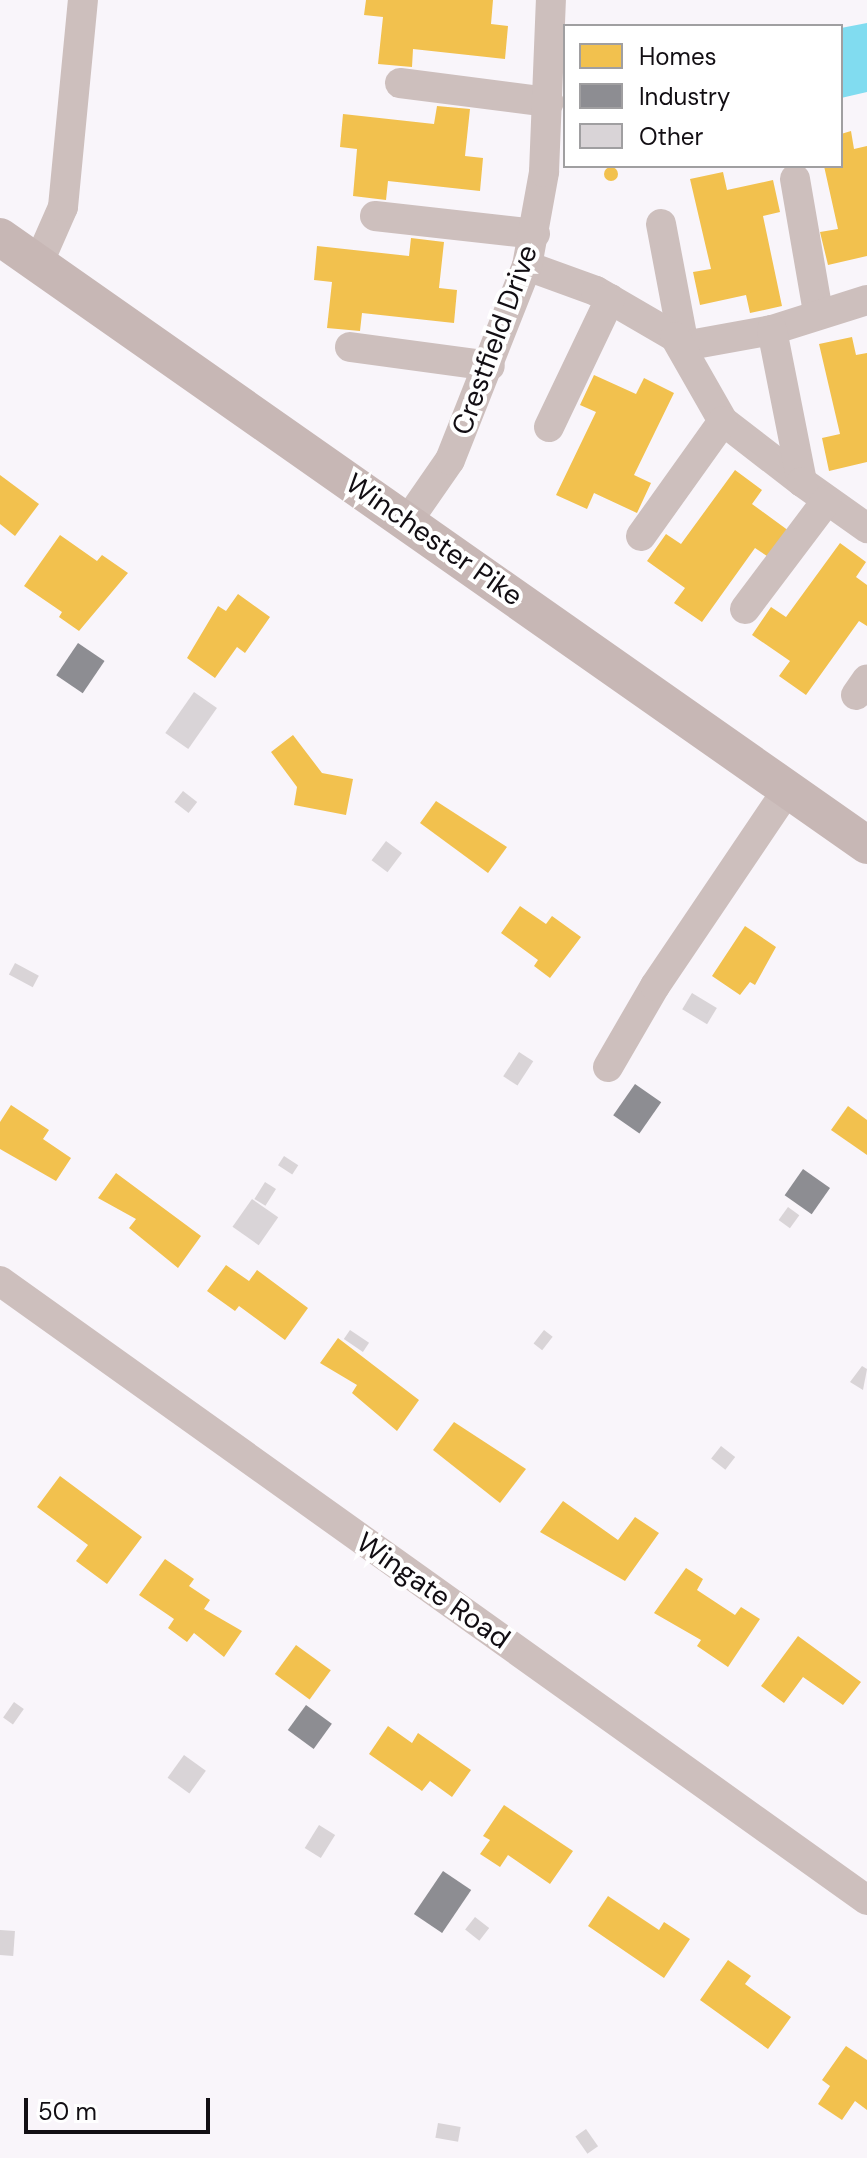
<!DOCTYPE html>
<style>
body{margin:0}
#map{position:relative;width:867px;height:2158px;overflow:hidden;background:#f9f5fa;font-family:"DM Sans",sans-serif}
div>[style]{position:absolute}
[style*='--x']{left:calc(var(--x)*1px);top:calc(var(--y)*1px);width:calc(var(--w)*1px);rotate:calc(var(--a)*1deg)}
.water>*{inset:0;background:#81dcf0}
.homes>*{inset:0;background:#f2c14e;transform-origin:0 0}
.round{border-radius:50%}
.industry>*{inset:0;background:#8d8d92;transform-origin:0 0}
.building>*{inset:0;background:#d9d4d7;transform-origin:0 0}
.minor>*{height:30px;margin:-15px;padding:0 15px;transform-origin:15px;border-radius:15px;background:#cdbfbd}
.major>*{height:38px;margin:-19px;padding:0 19px;transform-origin:19px;border-radius:19px;background:#c7b7b5}
span{translate:-50% -50%;white-space:nowrap;text-align:center;line-height:1.15;-webkit-text-stroke:8px #fff;paint-order:stroke}
.street-label{font-size:28px;color:#120e13}
.legend{position:absolute;left:563px;top:24px;width:280px;height:144px;box-sizing:border-box;background:#fff;border:2px solid #a09fa1;margin:0;padding:10px 14px;list-style:none;font-size:24px;color:#120e13}
.legend li{display:flex;align-items:center;gap:16px;height:40px}
.legend b{width:40px;border:2px solid #a09fa1}
.scale{position:absolute;left:24px;top:2098px;width:186px;height:36px;box-sizing:border-box;border:4px solid #120e13;border-top:0;padding-left:10px;font-size:24px;line-height:28px;white-space:nowrap;color:#120e13;-webkit-text-stroke:6px #fff;paint-order:stroke}
</style>
<div id="map">
<div class="water">
<i style="clip-path:polygon(867px 23px,867px 92px,841px 98px,841px 28px)"></i>
</div>
<div class="homes">
<i style="clip-path:polygon(366px 0,493px 0,491px 24px,508px 26px,505px 59px,413px 49px,412px 67px,378px 64px,383px 17px,364px 15px)"></i>
<i style="clip-path:polygon(437px 106px,470px 109px,465px 156px,483px 158px,480px 191px,388px 181px,386px 200px,353px 196px,357px 149px,340px 147px,343px 114px,434px 124px)"></i>
<i style="clip-path:polygon(851px 131px,854px 149px,867px 146px,867px 256px,828px 265px,820px 232px,838px 229px,824px 166px,841px 166px,841px 134px)"></i>
<i class="round" style="left:604px;top:167px;width:14px;height:14px"></i>
<i style="clip-path:polygon(723px 172px,727px 190px,773px 180px,780px 212px,763px 216px,782px 306px,750px 313px,746px 295px,700px 305px,693px 272px,711px 269px,690px 179px)"></i>
<i style="clip-path:polygon(411px 238px,444px 242px,439px 288px,457px 290px,454px 323px,362px 313px,360px 331px,327px 328px,332px 282px,314px 280px,317px 246px,409px 256px)"></i>
<i style="clip-path:polygon(852px 337px,856px 355px,867px 353px,867px 462px,829px 471px,822px 438px,840px 434px,819px 344px)"></i>
<i style="clip-path:polygon(594px 375px,636px 394px,644px 378px,674px 393px,634px 475px,651px 483px,637px 513px,594px 493px,587px 509px,556px 495px,596px 412px,580px 405px)"></i>
<i style="clip-path:polygon(735px 470px,762px 490px,752px 504px,789px 531px,770px 558px,755px 548px,702px 622px,674px 603px,685px 588px,647px 561px,666px 534px,681px 544px)"></i>
<i style="clip-path:polygon(0 475px,39px 504px,15px 536px,0 524px)"></i>
<i style="clip-path:polygon(60px 535px,97px 561px,102px 555px,128px 573px,79px 631px,59px 617px,62px 612px,24px 586px)"></i>
<i style="clip-path:polygon(840px 543px,866px 562px,856px 577px,867px 585px,867px 626px,859px 621px,806px 695px,779px 676px,790px 661px,752px 635px,771px 607px,786px 617px)"></i>
<i style="clip-path:polygon(238px 594px,270px 617px,245px 653px,237px 647px,215px 678px,187px 658px,218px 606px,226px 611px)"></i>
<i style="clip-path:polygon(293px 735px,322px 773px,353px 779px,346px 815px,294px 805px,297px 787px,271px 752px)"></i>
<i style="clip-path:polygon(436px 801px,507px 847px,488px 873px,420px 823px)"></i>
<i style="clip-path:polygon(520px 906px,546px 924px,552px 916px,581px 937px,550px 978px,534px 966px,538px 960px,501px 933px)"></i>
<i style="clip-path:polygon(745px 926px,776px 947px,755px 985px,750px 982px,740px 995px,712px 976px)"></i>
<i style="clip-path:polygon(11px 1105px,49px 1130px,43px 1139px,71px 1158px,56px 1181px,0 1149px,0 1122px)"></i>
<i style="clip-path:polygon(848px 1106px,867px 1120px,867px 1155px,831px 1130px)"></i>
<i style="clip-path:polygon(116px 1173px,201px 1236px,178px 1268px,129px 1228px,136px 1219px,98px 1198px)"></i>
<i style="clip-path:polygon(226px 1265px,249px 1281px,257px 1270px,308px 1308px,285px 1340px,239px 1306px,235px 1311px,207px 1291px)"></i>
<i style="clip-path:polygon(338px 1338px,419px 1400px,397px 1431px,352px 1393px,357px 1385px,320px 1363px)"></i>
<i style="clip-path:polygon(454px 1422px,526px 1469px,500px 1503px,433px 1450px)"></i>
<i style="clip-path:polygon(60px 1476px,142px 1537px,107px 1584px,76px 1561px,88px 1545px,37px 1507px)"></i>
<i style="clip-path:polygon(563px 1501px,618px 1540px,635px 1517px,659px 1533px,625px 1581px,540px 1532px)"></i>
<i style="clip-path:polygon(165px 1559px,194px 1579px,189px 1586px,210px 1600px,204px 1609px,242px 1631px,224px 1657px,194px 1633px,187px 1642px,168px 1628px,174px 1619px,139px 1595px)"></i>
<i style="clip-path:polygon(686px 1568px,703px 1579px,697px 1590px,735px 1615px,741px 1607px,760px 1619px,728px 1667px,697px 1646px,701px 1640px,654px 1613px)"></i>
<i style="clip-path:polygon(798px 1636px,861px 1682px,843px 1705px,803px 1677px,784px 1703px,761px 1686px)"></i>
<i style="left:296px;top:1645px;width:43px;height:36px;rotate:36deg"></i>
<i style="clip-path:polygon(388px 1726px,412px 1743px,418px 1733px,471px 1770px,452px 1797px,430px 1781px,422px 1791px,369px 1754px)"></i>
<i style="clip-path:polygon(504px 1805px,573px 1851px,550px 1884px,508px 1855px,500px 1867px,480px 1854px,490px 1840px,483px 1836px)"></i>
<i style="clip-path:polygon(608px 1896px,659px 1930px,664px 1922px,690px 1939px,664px 1978px,588px 1926px)"></i>
<i style="clip-path:polygon(728px 1960px,751px 1976px,745px 1984px,791px 2017px,768px 2049px,700px 2000px)"></i>
<i style="clip-path:polygon(846px 2046px,867px 2060px,867px 2110px,855px 2101px,842px 2120px,818px 2104px,830px 2086px,822px 2080px)"></i>
</div>
<div class="industry">
<i style="left:78px;top:643px;width:32px;height:39px;rotate:34deg"></i>
<i style="left:635px;top:1084px;width:32px;height:38px;rotate:35deg"></i>
<i style="left:803px;top:1169px;width:33px;height:32px;rotate:35deg"></i>
<i style="left:306px;top:1705px;width:32px;height:31px;rotate:36deg"></i>
<i style="left:443px;top:1871px;width:34px;height:52px;rotate:34deg"></i>
</div>
<div class="building">
<i style="left:194px;top:692px;width:28px;height:50px;rotate:35deg"></i>
<i style="left:183px;top:791px;width:18px;height:14px;rotate:38deg"></i>
<i style="left:386px;top:841px;width:20px;height:24px;rotate:37deg"></i>
<i style="left:15px;top:963px;width:27px;height:13px;rotate:28deg"></i>
<i style="left:692px;top:993px;width:29px;height:19px;rotate:31deg"></i>
<i style="left:519px;top:1052px;width:17px;height:29px;rotate:33deg"></i>
<i style="left:284px;top:1156px;width:17px;height:11px;rotate:33deg"></i>
<i style="left:265px;top:1182px;width:13px;height:20px;rotate:32deg"></i>
<i style="left:252px;top:1199px;width:32px;height:34px;rotate:35deg"></i>
<i style="left:788px;top:1207px;width:14px;height:16px;rotate:36deg"></i>
<i style="left:350px;top:1330px;width:23px;height:11px;rotate:34deg"></i>
<i style="left:544px;top:1330px;width:11px;height:17px;rotate:38deg"></i>
<i style="clip-path:polygon(862px 1366px,867px 1369px,863px 1390px,850px 1382px)"></i>
<i style="left:721px;top:1446px;width:18px;height:16px;rotate:38deg"></i>
<i style="left:14px;top:1702px;width:12px;height:19px;rotate:35deg"></i>
<i style="left:184px;top:1755px;width:27px;height:28px;rotate:36deg"></i>
<i style="left:319px;top:1825px;width:19px;height:27px;rotate:32deg"></i>
<i style="left:475px;top:1917px;width:18px;height:16px;rotate:38deg"></i>
<i style="left:0;top:1930px;width:15px;height:25px;rotate:4deg"></i>
<i style="left:438px;top:2123px;width:23px;height:15px;rotate:10deg"></i>
<i style="left:586px;top:2129px;width:21px;height:13px;rotate:55deg"></i>
</div>
<div class="minor">
<i style="--x:400;--y:83;--w:150;--a:7.3"></i>
<i style="--x:795;--y:179;--w:135;--a:80.2"></i>
<i style="--x:375;--y:216;--w:161;--a:6.4"></i>
<i style="--x:661;--y:224;--w:124;--a:79.3"></i>
<i style="--x:684;--y:346;--w:89;--a:-10.3"></i>
<i style="--x:772;--y:330;--w:100;--a:-17.5"></i>
<i style="--x:38;--y:264;--w:62;--a:-66.3"></i>
<i style="--x:63;--y:207;--w:208;--a:-84.5"></i>
<i style="--x:527;--y:266;--w:73;--a:19.9"></i>
<i style="--x:596;--y:291;--w:91;--a:30.2"></i>
<i style="--x:675;--y:337;--w:97;--a:60.3"></i>
<i style="--x:723;--y:421;--w:100;--a:37.7"></i>
<i style="--x:772;--y:330;--w:155;--a:78.8"></i>
<i style="--x:802;--y:482;--w:80;--a:35.3"></i>
<i style="--x:350;--y:347;--w:141;--a:7.7"></i>
<i style="--x:549;--y:427;--w:142;--a:-64.5"></i>
<i style="--x:407;--y:522;--w:75;--a:-55.3"></i>
<i style="--x:450;--y:460;--w:209;--a:-68.4"></i>
<i style="--x:527;--y:266;--w:96;--a:-79.7"></i>
<i style="--x:544;--y:172;--w:172;--a:-87.7"></i>
<i style="--x:641;--y:536;--w:141;--a:-54.5"></i>
<i style="--x:745;--y:609;--w:136;--a:-53"></i>
<i style="--x:856;--y:695;--w:19;--a:-55"></i>
<i style="--x:608;--y:1067;--w:94;--a:-59.9"></i>
<i style="--x:655;--y:986;--w:238;--a:-56"></i>
<i style="--x:0;--y:1281;--w:1065;--a:35.53"></i>
</div>
<div class="major">
<i style="--x:0;--y:237;--w:1059;--a:35.04"></i>
</div>
<div class="street-label">
<span style="left:495px;top:340px;rotate:-70deg">Crestfield Drive</span>
<span style="left:434px;top:540px;rotate:35deg">Winchester Pike</span>
<span style="left:433px;top:1591px;rotate:35deg">Wingate Road</span>
</div>
<ul class="legend">
<li><b style="height:22px;background:#f2c14e"></b>Homes</li>
<li><b style="height:22px;background:#8d8d92"></b>Industry</li>
<li><b style="height:22px;background:#d9d4d7"></b>Other</li>
</ul>
<div class="scale">50 m</div>
</div>
